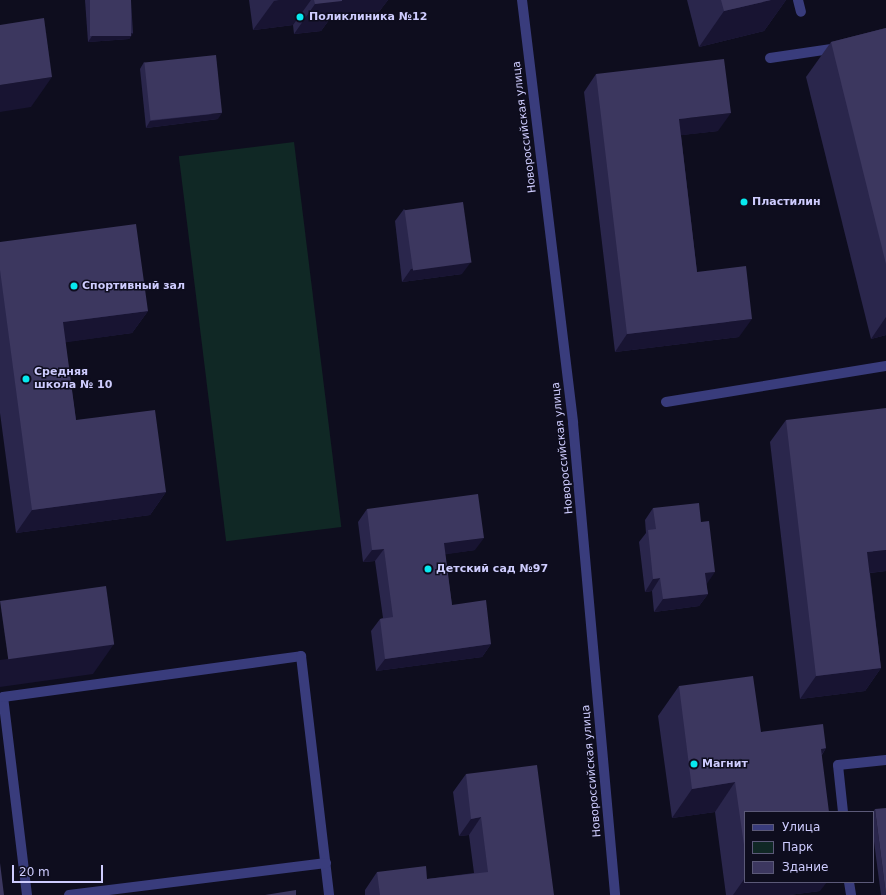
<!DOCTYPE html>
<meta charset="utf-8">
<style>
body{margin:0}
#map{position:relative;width:886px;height:895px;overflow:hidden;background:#0e0d1e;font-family:"DejaVu Sans",sans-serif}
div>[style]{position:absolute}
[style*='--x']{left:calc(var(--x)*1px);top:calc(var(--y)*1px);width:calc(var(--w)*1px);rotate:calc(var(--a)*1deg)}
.green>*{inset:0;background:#102825;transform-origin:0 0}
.lane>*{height:10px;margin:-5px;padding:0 5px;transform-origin:5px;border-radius:5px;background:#393c7c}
.street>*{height:10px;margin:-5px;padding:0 5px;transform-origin:5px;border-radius:5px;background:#393c7c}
.wall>*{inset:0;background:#2a264c}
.shaded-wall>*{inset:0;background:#181432}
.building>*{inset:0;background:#3c375f;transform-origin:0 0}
.dots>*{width:11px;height:11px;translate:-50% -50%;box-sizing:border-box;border:2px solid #0e0d1e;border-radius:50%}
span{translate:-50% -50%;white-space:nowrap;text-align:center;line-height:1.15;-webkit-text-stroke:3px #0e0d1e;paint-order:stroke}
.poi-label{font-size:11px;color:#ceccfe;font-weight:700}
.left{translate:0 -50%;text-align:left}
.street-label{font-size:11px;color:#ceccfe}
.legend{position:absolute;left:744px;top:811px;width:130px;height:72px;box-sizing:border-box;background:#0e0d1e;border:1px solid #5b5978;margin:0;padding:5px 7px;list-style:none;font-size:12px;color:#ceccfe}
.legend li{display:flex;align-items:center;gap:8px;height:20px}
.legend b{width:20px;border:1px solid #5b5978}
.scale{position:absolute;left:12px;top:865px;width:91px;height:18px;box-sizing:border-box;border:2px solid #ceccfe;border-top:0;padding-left:5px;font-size:12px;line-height:14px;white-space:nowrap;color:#ceccfe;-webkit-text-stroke:3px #0e0d1e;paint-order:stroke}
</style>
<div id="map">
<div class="green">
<i style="left:294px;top:142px;width:388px;height:116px;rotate:83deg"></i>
</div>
<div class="lane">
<i style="--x:798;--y:0;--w:12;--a:76"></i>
<i style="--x:770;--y:58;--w:69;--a:-8.4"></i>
<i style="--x:666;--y:402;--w:223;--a:-9.3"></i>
<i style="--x:843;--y:812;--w:47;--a:-96.1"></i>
<i style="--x:838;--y:765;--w:48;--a:-5.9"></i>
<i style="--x:849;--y:882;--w:13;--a:81"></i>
<i style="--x:27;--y:895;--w:199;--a:-96.9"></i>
<i style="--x:3;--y:697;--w:301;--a:-7.8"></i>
<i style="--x:301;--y:656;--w:241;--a:83.3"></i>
<i style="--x:69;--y:895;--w:259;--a:-7.1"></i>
</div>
<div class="street">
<i style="--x:522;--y:0;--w:426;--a:83.1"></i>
<i style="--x:573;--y:423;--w:474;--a:84.9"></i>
</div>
<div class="wall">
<i style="clip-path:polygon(85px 0,131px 0,133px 33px,129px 39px,88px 42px)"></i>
<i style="clip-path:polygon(249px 0,388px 0,378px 13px,329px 20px,321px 31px,294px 34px,293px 25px,253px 30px)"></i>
<i style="clip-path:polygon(687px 0,786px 0,764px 31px,699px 47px)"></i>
<i style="clip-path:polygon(886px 28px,886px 335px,871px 339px,806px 77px,831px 42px)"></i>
<i style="clip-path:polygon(144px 62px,218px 119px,146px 128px,140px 69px)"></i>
<i style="clip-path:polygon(596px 74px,718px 131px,681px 135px,697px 272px,739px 337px,615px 352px,584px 92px)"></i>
<i style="clip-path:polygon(404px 209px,462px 274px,402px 282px,395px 221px)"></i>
<i style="clip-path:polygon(0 242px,148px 311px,132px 333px,65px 342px,76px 420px,166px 492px,150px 515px,16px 533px,0 413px)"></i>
<i style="clip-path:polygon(786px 420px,886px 571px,870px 573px,881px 668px,865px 691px,800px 699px,770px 442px)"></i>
<i style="clip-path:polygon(653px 508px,706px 584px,708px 594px,699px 606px,654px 612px,652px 591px,645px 592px,639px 542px,646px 533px,645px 520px)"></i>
<i style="clip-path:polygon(367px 509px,475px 550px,445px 554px,452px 605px,491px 644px,482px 657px,376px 671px,371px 631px,380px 619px,383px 618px,375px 561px,363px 562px,358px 522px)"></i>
<i style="clip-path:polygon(679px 686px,761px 732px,826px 748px,822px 755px,745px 812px,745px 882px,820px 891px,789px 895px,726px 895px,715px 812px,672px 818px,658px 716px)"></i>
<i style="clip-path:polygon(466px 774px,554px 895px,365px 895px,365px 890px,377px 872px,427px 879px,474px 873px,469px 835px,459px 836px,453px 792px)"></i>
<i style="clip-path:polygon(875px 809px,886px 895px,881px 895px,873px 834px,873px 812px)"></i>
</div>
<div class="shaded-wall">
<i style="clip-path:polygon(279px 0,311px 0,293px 25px,253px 30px,274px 1px)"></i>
<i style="clip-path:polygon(335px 0,388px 0,378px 13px,329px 20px,321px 31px,294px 34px,315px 4px)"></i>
<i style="clip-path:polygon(771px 0,786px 0,764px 31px,699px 47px,724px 11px)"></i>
<i style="clip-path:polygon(133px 33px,129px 39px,88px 42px,92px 36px)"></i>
<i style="clip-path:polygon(52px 77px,31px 107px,0 112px,0 85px)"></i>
<i style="clip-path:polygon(222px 113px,218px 119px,146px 128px,150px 121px)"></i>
<i style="clip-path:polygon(731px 113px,718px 131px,666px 137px,679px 119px)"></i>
<i style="clip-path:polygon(471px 262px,462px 274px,402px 282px,411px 269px)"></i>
<i style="clip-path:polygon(148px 311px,132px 333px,47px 345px,63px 322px)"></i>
<i style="clip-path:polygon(886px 317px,886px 335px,871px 339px)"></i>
<i style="clip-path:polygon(752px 319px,739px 337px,615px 352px,627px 334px)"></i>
<i style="clip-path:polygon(166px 492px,150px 515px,16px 533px,32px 510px)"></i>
<i style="clip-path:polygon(484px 538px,475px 550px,435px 556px,444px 543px)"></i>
<i style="clip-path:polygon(384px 549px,375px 561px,363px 562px,372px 550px)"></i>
<i style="clip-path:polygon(886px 550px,886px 571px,851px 575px,867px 552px)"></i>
<i style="clip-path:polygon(715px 572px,706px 585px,705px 573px)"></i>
<i style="clip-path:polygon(660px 578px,652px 591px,645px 592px,653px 579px)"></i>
<i style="clip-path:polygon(708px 594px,699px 606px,654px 612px,663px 599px)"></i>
<i style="clip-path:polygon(114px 644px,93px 674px,0 687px,0 660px)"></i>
<i style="clip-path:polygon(491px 644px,482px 657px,376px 671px,385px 659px)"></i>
<i style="clip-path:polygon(881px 668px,865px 691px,800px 699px,816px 676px)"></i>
<i style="clip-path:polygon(826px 748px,806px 778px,821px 749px)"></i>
<i style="clip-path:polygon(735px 782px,715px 812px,672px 818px,692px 789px)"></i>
<i style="clip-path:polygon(481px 817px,469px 835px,459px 836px,471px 819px)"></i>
<i style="clip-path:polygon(745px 878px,745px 882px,827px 882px,820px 891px,789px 895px,733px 895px)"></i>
</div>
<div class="building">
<i style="left:90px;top:0;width:41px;height:36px"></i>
<i style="clip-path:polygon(314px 0,342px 0,342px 1px,315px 4px)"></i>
<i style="clip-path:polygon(721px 0,771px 0,724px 11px)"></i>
<i style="clip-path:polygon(44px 18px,52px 77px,0 85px,0 25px)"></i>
<i style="clip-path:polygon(886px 28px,886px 264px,831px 42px)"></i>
<i style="left:216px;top:55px;width:58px;height:72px;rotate:84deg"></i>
<i style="clip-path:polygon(724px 59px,731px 113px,679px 119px,697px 272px,746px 266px,752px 319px,627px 334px,596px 74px)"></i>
<i style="left:463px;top:202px;width:61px;height:59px;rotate:82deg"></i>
<i style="clip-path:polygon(136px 224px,148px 311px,63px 322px,76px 420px,155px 410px,166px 492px,32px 510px,0 270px,0 242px)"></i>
<i style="clip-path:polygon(886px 408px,886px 550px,867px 552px,881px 668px,816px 676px,786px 420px)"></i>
<i style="clip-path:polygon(478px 494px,484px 538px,444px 543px,452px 605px,486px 600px,491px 644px,385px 659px,380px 619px,393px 617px,384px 549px,372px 550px,367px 509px)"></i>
<i style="clip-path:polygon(699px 503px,701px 522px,709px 521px,715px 572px,705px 573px,708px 594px,663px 599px,660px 578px,653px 579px,648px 530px,656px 529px,653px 508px)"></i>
<i style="left:106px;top:586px;width:59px;height:107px;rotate:82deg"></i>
<i style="clip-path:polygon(753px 676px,761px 732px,823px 724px,826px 748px,821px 749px,829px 812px,745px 812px,745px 852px,735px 782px,692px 789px,679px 686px)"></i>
<i style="clip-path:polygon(537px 765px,554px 895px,380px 895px,377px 872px,426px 866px,427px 879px,488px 872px,481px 817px,471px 819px,466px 774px)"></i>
<i style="clip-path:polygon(886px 808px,886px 895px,875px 809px)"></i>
<i style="clip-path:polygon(0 863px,4px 895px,0 895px)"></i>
<i style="clip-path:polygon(296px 890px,296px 895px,265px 895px)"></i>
</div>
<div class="dots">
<i style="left:300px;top:17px;background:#07e9ef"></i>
<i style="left:744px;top:202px;background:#07e9ef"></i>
<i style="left:74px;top:286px;background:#07e9ef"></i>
<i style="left:26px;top:379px;background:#07e9ef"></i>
<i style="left:428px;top:569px;background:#07e9ef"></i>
<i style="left:694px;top:764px;background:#07e9ef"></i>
</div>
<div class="poi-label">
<span class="left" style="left:309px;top:17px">Поликлиника №12</span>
<span class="left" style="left:752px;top:202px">Пластилин</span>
<span class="left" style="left:82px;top:286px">Спортивный зал</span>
<span class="left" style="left:34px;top:379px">Средняя<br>школа № 10</span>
<span class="left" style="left:436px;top:569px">Детский сад №97</span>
<span class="left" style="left:702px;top:764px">Магнит</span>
</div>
<div class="street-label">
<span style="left:525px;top:127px;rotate:-97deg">Новороссийская улица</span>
<span style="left:563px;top:448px;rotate:-96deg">Новороссийская улица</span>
<span style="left:592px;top:771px;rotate:-95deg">Новороссийская улица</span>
</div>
<ul class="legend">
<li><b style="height:5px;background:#393c7c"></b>Улица</li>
<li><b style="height:11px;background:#102825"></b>Парк</li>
<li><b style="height:11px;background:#3c375f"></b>Здание</li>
</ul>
<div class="scale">20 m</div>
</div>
